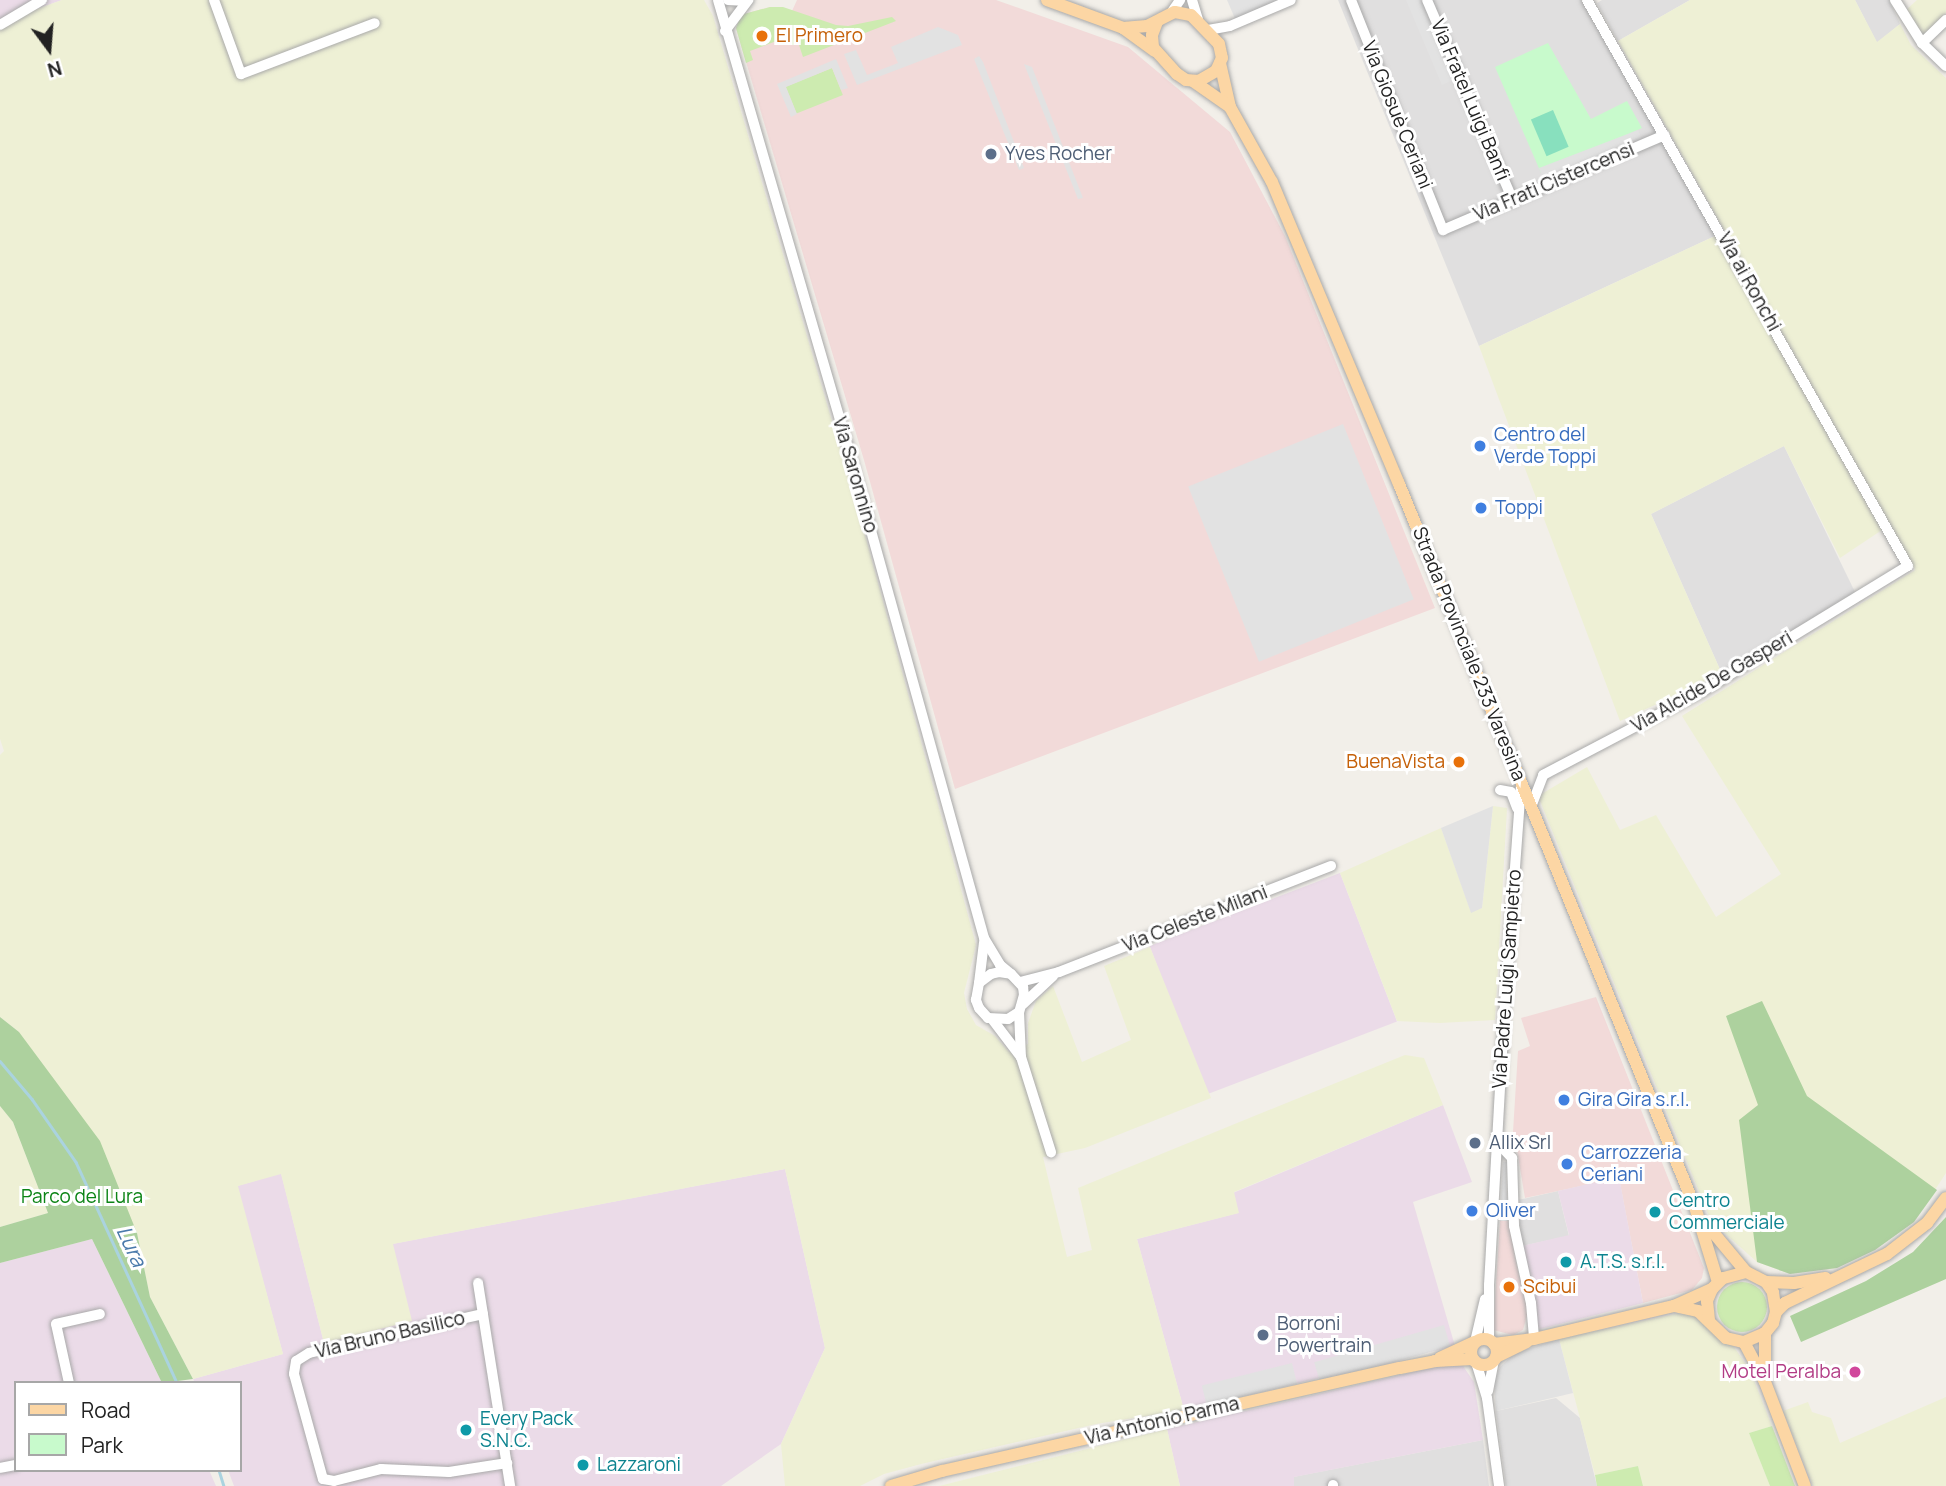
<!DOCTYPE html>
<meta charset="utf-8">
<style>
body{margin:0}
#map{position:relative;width:1946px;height:1486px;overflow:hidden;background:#f2efe9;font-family:Manrope,sans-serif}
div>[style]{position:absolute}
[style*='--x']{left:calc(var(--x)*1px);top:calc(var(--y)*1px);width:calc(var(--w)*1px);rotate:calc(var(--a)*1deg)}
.residential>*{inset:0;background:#e0dfdf}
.commercial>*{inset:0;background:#f2dad9}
.industrial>*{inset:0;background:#ebdbe8;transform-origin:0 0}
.farmland>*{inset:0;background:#eef0d5}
.grass>*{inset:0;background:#cdebb0;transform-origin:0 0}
.round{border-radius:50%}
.forest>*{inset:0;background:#add19e}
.park>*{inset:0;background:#c8facc}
.pitch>*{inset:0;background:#88e0be;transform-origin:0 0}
.parking>*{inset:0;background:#e2e2e2;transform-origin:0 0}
.stream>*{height:2.5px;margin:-1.25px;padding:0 1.25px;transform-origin:1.25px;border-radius:1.25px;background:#aad3df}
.roads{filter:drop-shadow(0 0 2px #a9a9a9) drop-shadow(0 0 2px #a9a9a9)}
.minor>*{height:10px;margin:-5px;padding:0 5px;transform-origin:5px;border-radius:5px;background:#fff}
.major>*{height:12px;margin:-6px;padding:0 6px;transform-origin:6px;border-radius:6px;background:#fcd6a4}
.major>.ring{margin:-6px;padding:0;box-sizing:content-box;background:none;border:12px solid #fcd6a4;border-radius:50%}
.dots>*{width:19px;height:19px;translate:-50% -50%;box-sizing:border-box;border:4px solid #fff;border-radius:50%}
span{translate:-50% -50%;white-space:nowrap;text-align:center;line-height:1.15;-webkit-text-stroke:6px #fff;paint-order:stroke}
.food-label{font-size:19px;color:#c56008}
.left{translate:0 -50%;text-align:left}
.right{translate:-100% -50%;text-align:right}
.street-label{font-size:19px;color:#222}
.service-label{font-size:19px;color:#4e5e75}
.shop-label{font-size:19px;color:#366cbe}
.park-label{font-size:19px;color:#0c8416}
.culture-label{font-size:19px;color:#0d838f}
.hotel-label{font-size:19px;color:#b23c85}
.water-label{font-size:21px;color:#4a7aab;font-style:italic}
.legend{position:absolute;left:14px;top:1381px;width:228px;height:91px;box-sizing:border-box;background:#fff;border:2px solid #a7a7a7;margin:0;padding:9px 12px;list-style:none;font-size:21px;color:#222}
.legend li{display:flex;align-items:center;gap:14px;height:35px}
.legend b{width:35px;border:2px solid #a7a7a7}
.north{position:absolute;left:14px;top:14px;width:70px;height:70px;-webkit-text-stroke:5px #fff;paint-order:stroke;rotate:164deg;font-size:19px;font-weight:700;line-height:28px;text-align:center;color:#222}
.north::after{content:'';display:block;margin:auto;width:24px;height:32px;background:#222;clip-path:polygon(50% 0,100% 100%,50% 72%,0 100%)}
</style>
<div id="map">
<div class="residential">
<i style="clip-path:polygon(1338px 0,1581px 0,1717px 235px,1479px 346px)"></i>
<i style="clip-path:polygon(1602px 0,1690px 0,1618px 41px,1597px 3px)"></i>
<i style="clip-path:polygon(1855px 0,1889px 0,1900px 24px,1877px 43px)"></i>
<i style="clip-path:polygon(1784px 446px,1855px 592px,1722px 674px,1651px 514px)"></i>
<i style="clip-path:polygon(1558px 1191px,1569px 1236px,1522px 1246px,1518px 1200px)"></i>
<i style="clip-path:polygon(1556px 1398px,1580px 1418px,1597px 1486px,1506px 1486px,1496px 1411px)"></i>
<i style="clip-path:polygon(1483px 1440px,1489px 1486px,1294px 1486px,1293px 1477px)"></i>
</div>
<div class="commercial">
<i style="clip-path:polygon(797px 0,996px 0,1128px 47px,1230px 132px,1285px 236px,1435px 608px,955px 789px,864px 460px,736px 28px,744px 14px,770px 7px,792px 11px)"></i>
<i style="clip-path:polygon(1596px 997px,1704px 1268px,1702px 1278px,1692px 1290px,1643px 1303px,1619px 1178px,1525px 1198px,1517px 1150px,1512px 1148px,1518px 1051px,1530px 1046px,1521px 1018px)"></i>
<i style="clip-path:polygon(1500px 1221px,1510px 1221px,1515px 1258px,1528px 1312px,1523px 1330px,1513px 1335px,1493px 1330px)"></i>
</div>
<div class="industrial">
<i style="clip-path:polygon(0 0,62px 0,0 22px)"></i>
<i style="left:1340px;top:873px;width:159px;height:204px;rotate:69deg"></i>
<i style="clip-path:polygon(1443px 1105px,1472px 1182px,1413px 1202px,1455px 1346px,1184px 1410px,1137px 1239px,1238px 1213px,1233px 1193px)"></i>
<i style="clip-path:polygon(785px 1169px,825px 1348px,781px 1444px,721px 1486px,234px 1486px,228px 1470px,240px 1470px,240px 1383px,195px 1383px,193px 1379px,283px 1354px,237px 1186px,281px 1173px,324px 1343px,392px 1244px)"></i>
<i style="clip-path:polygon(1619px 1177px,1643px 1303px,1540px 1329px,1534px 1322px,1522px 1246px,1569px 1235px,1558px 1191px)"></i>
<i style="clip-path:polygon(92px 1239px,162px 1383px,16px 1383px,16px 1470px,209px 1470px,216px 1486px,0 1486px,0 1263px)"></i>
<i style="clip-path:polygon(1452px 1363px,1463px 1366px,1474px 1382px,1483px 1440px,1294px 1477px,1294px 1486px,1180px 1486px,1167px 1429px)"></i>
</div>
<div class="farmland">
<i style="clip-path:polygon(62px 0,704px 0,713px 16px,861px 520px,976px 945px,964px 993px,967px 1009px,976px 1025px,995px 1036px,1009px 1052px,1028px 1044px,1028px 1023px,1036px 1001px,1053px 986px,1082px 1062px,1131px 1040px,1104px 966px,1150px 947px,1211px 1098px,1085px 1148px,1043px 1157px,1067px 1257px,1092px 1250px,1078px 1188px,1279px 1106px,1405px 1055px,1424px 1058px,1443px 1105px,1234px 1192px,1239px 1213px,1137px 1239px,1184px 1410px,1096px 1424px,921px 1464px,884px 1474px,860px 1486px,785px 1486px,781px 1444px,825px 1348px,785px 1169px,393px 1244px,412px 1321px,324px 1343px,281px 1174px,238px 1186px,283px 1354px,193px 1379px,150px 1297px,137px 1233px,19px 1032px,0 1017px,0 755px,4px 751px,0 739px,0 22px)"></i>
<i style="clip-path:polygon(1690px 0,1855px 0,1877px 42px,1900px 24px,1911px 45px,1946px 78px,1946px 1173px,1914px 1222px,1875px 1250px,1837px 1268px,1790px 1274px,1757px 1262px,1711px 1221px,1538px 796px,1587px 767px,1620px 830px,1656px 815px,1716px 917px,1781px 874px,1682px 716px,1915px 570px,1618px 41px)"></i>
<i style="clip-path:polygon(1917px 0,1946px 0,1946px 13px,1923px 36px,1906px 10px)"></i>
<i style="clip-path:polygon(1717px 235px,1882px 530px,1840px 558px,1784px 446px,1651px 514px,1722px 674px,1620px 721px,1479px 346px)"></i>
<i style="clip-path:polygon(1493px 806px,1507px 808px,1495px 1020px,1440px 1023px,1397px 1021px,1340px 873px,1441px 828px,1471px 912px,1482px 908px)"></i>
<i style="clip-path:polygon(0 1106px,13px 1122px,48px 1213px,0 1227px)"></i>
<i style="clip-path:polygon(1680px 1313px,1694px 1315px,1734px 1347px,1750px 1370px,1772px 1426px,1749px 1433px,1770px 1486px,1643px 1486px,1638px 1466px,1595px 1475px,1559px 1339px)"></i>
<i style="clip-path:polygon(1946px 1397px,1946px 1486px,1813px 1486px,1783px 1411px,1808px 1402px,1812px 1412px,1831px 1418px,1840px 1443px)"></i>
<i style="clip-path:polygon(1167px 1429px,1180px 1486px,939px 1486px)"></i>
</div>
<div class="grass">
<i style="clip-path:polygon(770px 7px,783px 7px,836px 25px,848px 26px,892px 17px,896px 21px,803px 57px,799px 45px,792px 45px,787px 37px,750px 51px,753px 60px,746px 63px,736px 28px,739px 20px,744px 14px)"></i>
<i style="left:832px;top:68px;width:29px;height:50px;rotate:68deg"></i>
<i class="round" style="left:1717px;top:1282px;width:50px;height:50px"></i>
<i style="clip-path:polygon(1772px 1426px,1795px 1486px,1770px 1486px,1749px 1433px)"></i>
<i style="clip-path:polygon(1638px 1466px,1643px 1486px,1597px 1486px,1595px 1475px)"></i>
</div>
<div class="forest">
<i style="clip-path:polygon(1762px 1001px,1807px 1096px,1937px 1190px,1914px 1222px,1875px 1250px,1837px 1268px,1790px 1274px,1757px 1262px,1739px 1120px,1758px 1105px,1726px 1016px)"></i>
<i style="clip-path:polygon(0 1017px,19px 1032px,100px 1141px,137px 1233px,150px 1297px,193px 1379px,162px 1383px,92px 1239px,0 1263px,0 1227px,48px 1213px,13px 1122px,0 1106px)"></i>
<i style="clip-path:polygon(1946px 1217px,1946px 1279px,1801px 1342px,1790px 1316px,1866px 1281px,1913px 1252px)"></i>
</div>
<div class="park">
<i style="clip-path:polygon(1548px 43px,1591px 119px,1627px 101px,1642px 128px,1541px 173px,1495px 67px)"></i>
</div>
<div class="pitch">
<i style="left:1553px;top:110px;width:40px;height:24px;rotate:67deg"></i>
</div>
<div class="parking">
<i style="clip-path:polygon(1227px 0,1280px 0,1236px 21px)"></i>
<i style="clip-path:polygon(1406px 0,1420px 0,1455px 79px,1442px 85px)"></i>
<i style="clip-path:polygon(938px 27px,958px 35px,962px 45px,857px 85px,844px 54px,856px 50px,867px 75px,898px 63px,891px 47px)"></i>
<i style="clip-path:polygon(979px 56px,983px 62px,1024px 168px,1019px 170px,974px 59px)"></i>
<i style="clip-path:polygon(836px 59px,848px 88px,841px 90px,832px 68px,786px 87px,797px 114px,791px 117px,777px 84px)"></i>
<i style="clip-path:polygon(1024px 64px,1032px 67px,1083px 198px,1078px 199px)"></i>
<i style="left:1638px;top:130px;width:9px;height:106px;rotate:69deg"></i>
<i style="left:1343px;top:424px;width:189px;height:167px;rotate:68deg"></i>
<i style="clip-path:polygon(1493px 806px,1482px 908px,1471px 913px,1441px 828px)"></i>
<i style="clip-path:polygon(1503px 1162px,1507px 1162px,1506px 1186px,1510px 1221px,1500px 1221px)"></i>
<i style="left:1444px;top:1325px;width:22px;height:135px;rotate:74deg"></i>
<i style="clip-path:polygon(1559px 1339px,1573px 1393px,1496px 1411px,1494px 1382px,1500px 1367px,1515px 1353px)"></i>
<i style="left:1292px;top:1363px;width:21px;height:93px;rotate:76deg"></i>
</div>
<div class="stream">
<i style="--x:0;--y:1061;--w:50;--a:49.9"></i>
<i style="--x:32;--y:1099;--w:77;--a:55.1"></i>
<i style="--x:76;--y:1162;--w:243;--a:65.4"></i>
<i style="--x:219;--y:1470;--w:17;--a:73"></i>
</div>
<div class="roads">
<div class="minor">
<i style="--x:214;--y:0;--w:79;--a:70"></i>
<i style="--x:241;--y:74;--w:143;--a:-20.8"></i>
<i style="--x:718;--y:0;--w:474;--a:73.8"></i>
<i style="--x:850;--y:455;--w:501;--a:74.49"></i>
<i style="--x:984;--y:938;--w:31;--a:59"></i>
<i style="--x:1000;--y:965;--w:14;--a:39"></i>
<i style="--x:728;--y:0;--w:18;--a:3"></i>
<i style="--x:1192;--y:0;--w:21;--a:73"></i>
<i style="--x:1351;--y:0;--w:248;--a:68.2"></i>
<i style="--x:1443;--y:230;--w:241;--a:-23.2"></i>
<i style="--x:1427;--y:0;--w:219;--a:66.8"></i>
<i style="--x:1895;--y:0;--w:51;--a:57.9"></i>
<i style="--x:1922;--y:43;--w:33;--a:44"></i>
<i style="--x:1171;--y:13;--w:16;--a:-55"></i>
<i style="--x:0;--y:25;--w:49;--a:-30.8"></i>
<i style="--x:1208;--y:30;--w:22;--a:-10"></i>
<i style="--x:1230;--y:26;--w:66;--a:-23.1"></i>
<i style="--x:725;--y:31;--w:39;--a:-53"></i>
<i style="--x:1922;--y:43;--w:33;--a:-44"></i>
<i style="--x:1500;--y:790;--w:11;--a:10"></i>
<i style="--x:1511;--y:792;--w:17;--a:69"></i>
<i style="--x:1531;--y:807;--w:34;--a:-69"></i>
<i style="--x:1543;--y:775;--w:181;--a:-27.7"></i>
<i style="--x:1703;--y:691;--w:240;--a:-31.4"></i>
<i style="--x:1908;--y:566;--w:651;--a:-119.56"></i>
<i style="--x:1020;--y:982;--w:40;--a:-14.4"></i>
<i style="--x:1059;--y:972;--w:292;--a:-21.3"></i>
<i style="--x:979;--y:983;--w:41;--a:-83"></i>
<i style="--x:1023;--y:1004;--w:41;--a:-43"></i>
<i style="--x:1019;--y:1012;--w:13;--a:148"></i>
<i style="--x:1008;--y:1019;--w:20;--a:-177"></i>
<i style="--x:988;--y:1018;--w:13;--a:-132"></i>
<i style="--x:979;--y:1008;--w:9;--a:-111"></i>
<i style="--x:976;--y:1000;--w:17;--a:-80"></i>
<i style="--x:979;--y:983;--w:15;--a:-37"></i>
<i style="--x:991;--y:974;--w:8;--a:-14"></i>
<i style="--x:999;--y:972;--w:12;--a:9"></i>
<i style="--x:1011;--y:974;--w:18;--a:47"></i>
<i style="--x:1023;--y:987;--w:8;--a:83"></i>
<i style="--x:1024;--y:995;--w:18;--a:106"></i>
<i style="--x:1019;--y:1012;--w:45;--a:87.5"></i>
<i style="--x:1021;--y:1057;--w:100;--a:72.5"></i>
<i style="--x:992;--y:1019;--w:48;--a:52.7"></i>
<i style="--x:1498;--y:1143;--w:21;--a:47"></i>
<i style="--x:1512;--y:1158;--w:68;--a:88.3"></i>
<i style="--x:1514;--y:1226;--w:79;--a:77.6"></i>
<i style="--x:1531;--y:1303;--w:36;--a:85"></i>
<i style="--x:478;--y:1283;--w:206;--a:81"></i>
<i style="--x:483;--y:1314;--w:178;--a:167.4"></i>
<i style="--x:309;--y:1353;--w:15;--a:148"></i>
<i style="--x:296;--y:1361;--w:13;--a:99"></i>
<i style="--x:294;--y:1374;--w:109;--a:74.6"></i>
<i style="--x:323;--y:1479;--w:11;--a:10"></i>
<i style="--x:334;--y:1481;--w:49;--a:-14.3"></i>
<i style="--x:381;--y:1469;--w:68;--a:2.5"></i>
<i style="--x:449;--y:1472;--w:59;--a:-8.8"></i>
<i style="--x:1489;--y:1340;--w:55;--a:-90"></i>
<i style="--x:1489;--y:1285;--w:268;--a:-86.8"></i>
<i style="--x:1504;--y:1017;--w:233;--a:-85.8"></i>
<i style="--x:1475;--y:1342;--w:44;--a:-76.9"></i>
<i style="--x:1476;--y:1362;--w:38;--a:73"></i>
<i style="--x:1487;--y:1398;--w:89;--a:82.2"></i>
<i style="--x:69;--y:1383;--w:60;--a:-102.4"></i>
<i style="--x:56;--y:1324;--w:45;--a:-12.8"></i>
<i style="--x:1488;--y:1391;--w:32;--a:-79"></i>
<i style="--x:0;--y:1468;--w:16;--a:-11"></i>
<i style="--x:1333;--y:1485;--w:1;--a:90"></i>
</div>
<div class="major">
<i style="--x:1047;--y:0;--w:81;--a:20.2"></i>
<i style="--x:1123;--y:28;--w:39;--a:36"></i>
<i style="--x:1123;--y:28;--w:24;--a:-5"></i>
<i style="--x:1147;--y:26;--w:31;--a:-27"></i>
<i style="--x:1175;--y:12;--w:16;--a:11"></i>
<i style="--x:1191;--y:15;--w:40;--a:46"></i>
<i style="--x:1219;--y:44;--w:14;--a:78"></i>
<i style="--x:1222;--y:58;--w:14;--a:115"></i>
<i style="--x:1216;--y:71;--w:20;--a:150"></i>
<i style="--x:1199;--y:81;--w:13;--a:-176"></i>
<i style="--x:1186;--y:80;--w:11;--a:-146"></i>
<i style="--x:1177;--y:74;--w:36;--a:-132"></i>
<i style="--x:1153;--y:47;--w:12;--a:-95"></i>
<i style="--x:1152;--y:35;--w:14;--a:-69"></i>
<i style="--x:1220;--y:63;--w:45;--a:77.2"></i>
<i style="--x:1230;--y:107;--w:86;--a:60.8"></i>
<i style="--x:1272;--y:182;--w:328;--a:67.2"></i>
<i style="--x:1399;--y:484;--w:781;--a:67.74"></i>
<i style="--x:1695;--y:1207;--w:78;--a:73"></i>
<i style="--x:1193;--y:81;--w:45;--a:35.1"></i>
<i style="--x:1707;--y:1225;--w:61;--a:50.3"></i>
<i style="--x:1766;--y:1282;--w:28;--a:2"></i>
<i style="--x:1794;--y:1283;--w:32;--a:-9"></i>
<i style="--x:1674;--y:1306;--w:25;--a:12"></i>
<i style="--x:1698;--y:1311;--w:39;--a:44"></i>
<i style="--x:1726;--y:1338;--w:18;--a:13"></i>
<i style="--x:1744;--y:1342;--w:23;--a:-23"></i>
<i style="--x:1765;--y:1333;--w:13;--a:-51"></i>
<i style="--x:1773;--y:1323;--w:11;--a:-75"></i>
<i style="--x:1776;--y:1312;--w:20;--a:-99"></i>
<i style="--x:1773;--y:1292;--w:12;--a:-125"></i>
<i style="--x:1766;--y:1282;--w:22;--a:-153"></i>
<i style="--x:1746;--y:1272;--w:24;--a:165"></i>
<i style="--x:1723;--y:1278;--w:16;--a:135"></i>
<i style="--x:1712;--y:1289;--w:13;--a:113"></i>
<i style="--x:1707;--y:1301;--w:19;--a:84"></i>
<i style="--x:1776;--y:1312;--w:13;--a:-45"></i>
<i style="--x:1785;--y:1303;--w:113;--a:-25.7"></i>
<i style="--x:1887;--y:1254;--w:51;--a:-37.8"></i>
<i style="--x:1927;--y:1223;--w:31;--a:-53"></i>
<i class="ring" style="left:1471px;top:1339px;width:14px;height:14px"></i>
<i style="--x:1744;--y:1342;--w:45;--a:62.3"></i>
<i style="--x:1765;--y:1382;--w:111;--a:69"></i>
<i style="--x:1494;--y:1344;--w:40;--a:-7.1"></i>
<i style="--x:1534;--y:1339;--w:144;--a:-13.3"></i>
<i style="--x:1674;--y:1306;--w:42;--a:-24.1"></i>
<i style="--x:1496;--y:1357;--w:34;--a:-26"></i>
<i style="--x:1440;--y:1358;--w:38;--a:-25"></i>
<i style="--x:1765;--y:1379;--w:46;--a:-90"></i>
<i style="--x:891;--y:1486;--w:53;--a:-16.4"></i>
<i style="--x:942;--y:1471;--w:469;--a:-12.7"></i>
<i style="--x:1400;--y:1368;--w:36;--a:-11"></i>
<i style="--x:1435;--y:1361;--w:38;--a:-3"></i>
</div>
</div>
<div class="dots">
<i style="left:762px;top:36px;background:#e8710a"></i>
<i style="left:991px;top:154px;background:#5c6f8a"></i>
<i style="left:1480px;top:446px;background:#3f7fe0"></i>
<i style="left:1481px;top:508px;background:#3f7fe0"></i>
<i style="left:1459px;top:762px;background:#e8710a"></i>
<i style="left:1564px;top:1100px;background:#3f7fe0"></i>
<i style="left:1475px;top:1143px;background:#5c6f8a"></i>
<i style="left:1567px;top:1164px;background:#3f7fe0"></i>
<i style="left:1472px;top:1211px;background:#3f7fe0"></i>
<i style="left:1655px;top:1212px;background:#0f9aa8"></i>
<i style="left:1566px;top:1262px;background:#0f9aa8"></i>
<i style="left:1509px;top:1287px;background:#e8710a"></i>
<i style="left:1263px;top:1335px;background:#5c6f8a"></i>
<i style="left:1855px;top:1372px;background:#d1479c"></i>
<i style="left:466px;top:1430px;background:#0f9aa8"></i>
<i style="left:583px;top:1465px;background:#0f9aa8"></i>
</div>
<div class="food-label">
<span class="left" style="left:776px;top:36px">El Primero</span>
<span class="right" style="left:1445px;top:762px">BuenaVista</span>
<span class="left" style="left:1523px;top:1287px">Scibui</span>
</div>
<div class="street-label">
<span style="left:1470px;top:100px;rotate:67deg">Via Fratel Luigi Banfi</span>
<span style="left:1397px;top:115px;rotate:68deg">Via Giosuè Ceriani</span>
<span style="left:1554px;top:182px;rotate:-23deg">Via Frati Cistercensi</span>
<span style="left:1749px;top:282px;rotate:61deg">Via ai Ronchi</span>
<span style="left:855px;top:475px;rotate:74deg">Via Saronnino</span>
<span style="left:1469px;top:654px;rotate:68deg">Strada Provinciale 233 Varesina</span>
<span style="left:1712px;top:682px;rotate:-30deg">Via Alcide De Gasperi</span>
<span style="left:1195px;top:919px;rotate:-21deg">Via Celeste Milani</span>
<span style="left:1507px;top:979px;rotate:-86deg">Via Padre Luigi Sampietro</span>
<span style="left:390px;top:1335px;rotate:-13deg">Via Bruno Basilico</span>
<span style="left:1162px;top:1421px;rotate:-13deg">Via Antonio Parma</span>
</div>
<div class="service-label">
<span class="left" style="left:1005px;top:154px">Yves Rocher</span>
<span class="left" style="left:1489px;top:1143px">Allix Srl</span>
<span class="left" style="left:1277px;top:1335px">Borroni<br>Powertrain</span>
</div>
<div class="shop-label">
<span class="left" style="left:1494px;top:446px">Centro del<br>Verde Toppi</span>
<span class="left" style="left:1495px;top:508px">Toppi</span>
<span class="left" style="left:1578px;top:1100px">Gira Gira s.r.l.</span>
<span class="left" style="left:1581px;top:1164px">Carrozzeria<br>Ceriani</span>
<span class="left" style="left:1486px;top:1211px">Oliver</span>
</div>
<div class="park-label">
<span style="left:82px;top:1197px">Parco del Lura</span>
</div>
<div class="culture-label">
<span class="left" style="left:1669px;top:1212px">Centro<br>Commerciale</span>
<span class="left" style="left:1580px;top:1262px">A.T.S. s.r.l.</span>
<span class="left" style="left:480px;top:1430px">Every Pack<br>S.N.C.</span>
<span class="left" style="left:597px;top:1465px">Lazzaroni</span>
</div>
<div class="hotel-label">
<span class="right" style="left:1841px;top:1372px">Motel Peralba</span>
</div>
<div class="water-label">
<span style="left:132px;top:1246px;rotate:65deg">Lura</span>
</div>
<ul class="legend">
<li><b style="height:9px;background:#fcd6a4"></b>Road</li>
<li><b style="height:19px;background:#c8facc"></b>Park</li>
</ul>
<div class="north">N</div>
</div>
